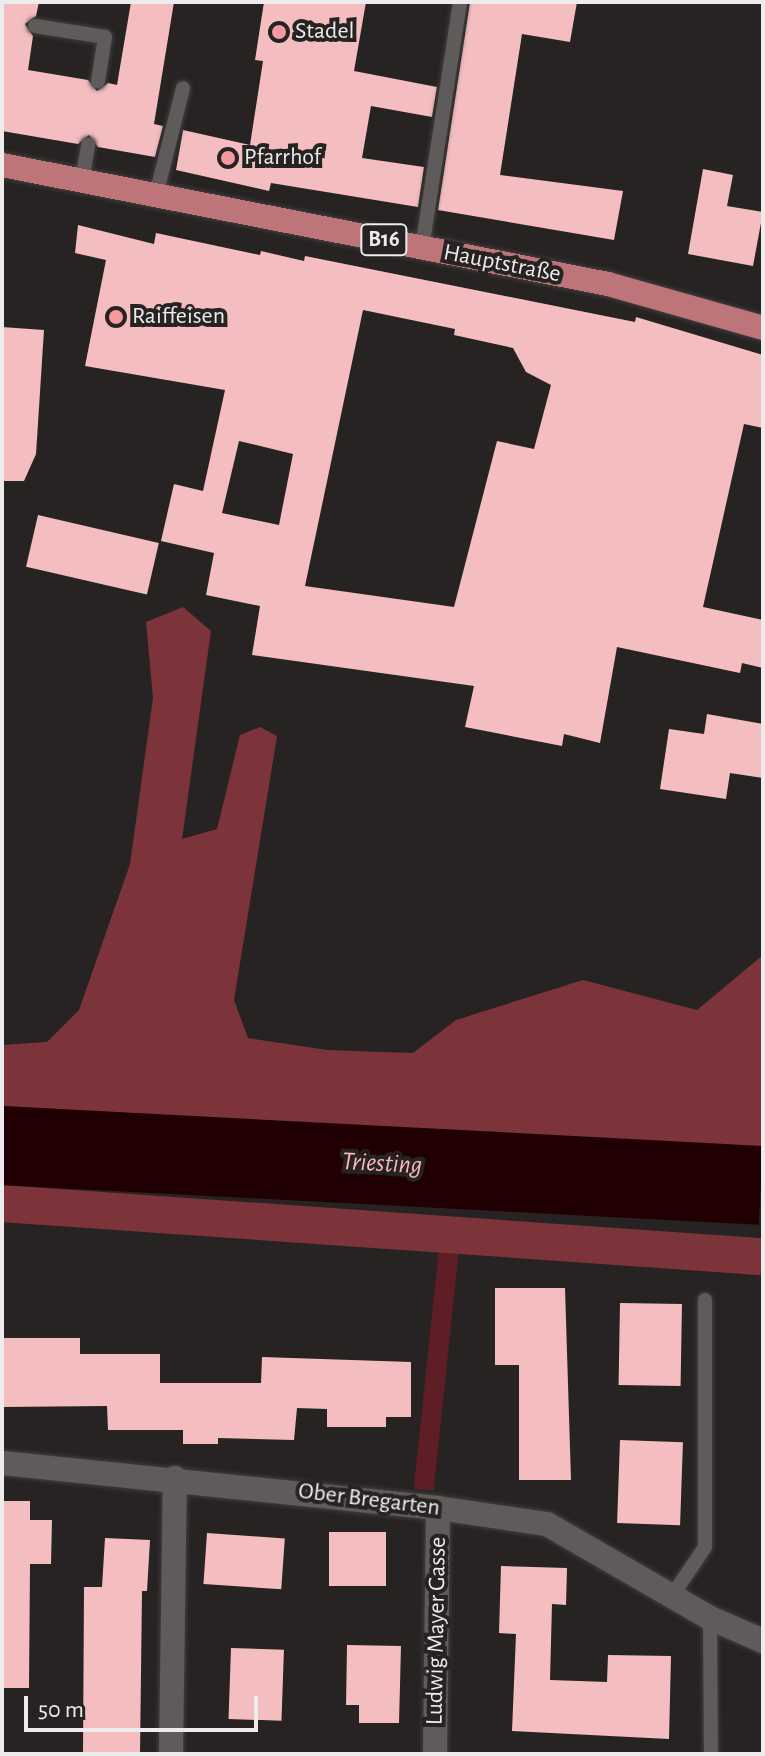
<!DOCTYPE html>
<meta charset="utf-8">
<style>
body{margin:0}
#map{position:relative;width:765px;height:1756px;overflow:hidden;background:#272323;font-family:"Alegreya Sans",sans-serif}
div>[style]{position:absolute}
[style*='--x']{left:calc(var(--x)*1px);top:calc(var(--y)*1px);width:calc(var(--w)*1px);rotate:calc(var(--a)*1deg)}
.green>*{inset:0;background:#5f1e26;transform-origin:0 0}
.forest>*{inset:0;background:#7d333a;transform-origin:0 0}
.water>*{inset:0;background:#210004;transform-origin:0 0}
.building>*{inset:0;background:#f4bec0;transform-origin:0 0}
.roads{filter:drop-shadow(0 0 2px #413e3e) drop-shadow(0 0 2px #413e3e)}
.lane>*{height:14px;margin:-7px;padding:0 7px;transform-origin:7px;border-radius:7px;background:#605b5b}
.street>*{height:24px;margin:-12px;padding:0 12px;transform-origin:12px;border-radius:12px;background:#605b5b}
.primary>*{height:24px;margin:-12px;padding:0 12px;transform-origin:12px;border-radius:12px;background:#be757a}
.dots>*{width:22px;height:22px;translate:-50% -50%;box-sizing:border-box;border:4px solid #272323;border-radius:50%}
span{translate:-50% -50%;white-space:nowrap;text-align:center;line-height:1.15;-webkit-text-stroke:8px #272323;paint-order:stroke}
.shield-label span{padding:2px 6px;background:#272323;border:2px solid;border-radius:6px;-webkit-text-stroke-width:0}
.shield-label{font-size:22px;color:#edebeb;font-weight:700}
.poi-label{font-size:24px;color:#edebeb}
.left{translate:0 -50%;text-align:left}
.street-label{font-size:24px;color:#edebeb}
.water-label{font-size:26px;color:#fcb8ba;font-style:italic}
.frame{position:absolute;inset:0;border:4px solid #edebeb;pointer-events:none}
.scale{position:absolute;left:24px;top:1696px;width:234px;height:36px;box-sizing:border-box;border:4px solid #edebeb;border-top:0;padding-left:10px;font-size:24px;line-height:28px;white-space:nowrap;color:#edebeb;-webkit-text-stroke:6px #272323;paint-order:stroke}
</style>
<div id="map">
<div class="green">
<i style="left:439px;top:1248px;width:20px;height:242px;rotate:6deg"></i>
</div>
<div class="forest">
<i style="clip-path:polygon(183px 607px,211px 631px,182px 839px,217px 829px,240px 735px,260px 727px,277px 736px,234px 1000px,248px 1038px,327px 1050px,413px 1053px,456px 1020px,583px 980px,697px 1010px,763px 955px,763px 1148px,2px 1106px,2px 1045px,47px 1042px,79px 1010px,130px 864px,153px 698px,146px 622px)"></i>
<i style="left:2px;top:1185px;width:763px;height:37px;rotate:4deg"></i>
</div>
<div class="water">
<i style="left:2px;top:1106px;width:762px;height:79px;rotate:3deg"></i>
</div>
<div class="building">
<i style="clip-path:polygon(2px 2px,39px 2px,36px 16px,25px 24px,33px 36px,28px 70px,88px 80px,97px 91px,108px 83px,117px 85px,131px 2px,174px 2px,154px 124px,163px 126px,155px 157px,98px 147px,89px 135px,78px 144px,2px 131px)"></i>
<i style="clip-path:polygon(264px 2px,366px 2px,354px 71px,437px 87px,432px 117px,371px 106px,362px 158px,424px 167px,418px 207px,271px 183px,269px 191px,176px 170px,183px 130px,250px 145px,263px 61px,255px 60px)"></i>
<i style="clip-path:polygon(470px 2px,577px 2px,570px 42px,522px 34px,500px 175px,623px 191px,614px 240px,438px 210px)"></i>
<i style="clip-path:polygon(703px 169px,733px 175px,727px 206px,763px 212px,753px 266px,688px 254px)"></i>
<i style="clip-path:polygon(evenodd,78px 225px,154px 244px,156px 233px,260px 255px,261px 251px,304px 261px,305px 256px,635px 322px,636px 317px,763px 355px,763px 428px,744px 424px,703px 607px,763px 620px,763px 668px,742px 663px,740px 673px,617px 647px,600px 743px,564px 734px,562px 746px,465px 727px,474px 686px,252px 655px,260px 606px,206px 595px,214px 553px,161px 541px,174px 484px,203px 491px,225px 390px,85px 366px,106px 260px,75px 253px,78px 225px,363px 310px,455px 329px,454px 335px,513px 348px,526px 372px,551px 385px,534px 449px,497px 441px,454px 607px,305px 586px,363px 310px,78px 225px,239px 441px,293px 454px,279px 525px,222px 513px,239px 441px)"></i>
<i style="clip-path:polygon(2px 327px,44px 330px,36px 454px,24px 481px,2px 481px)"></i>
<i style="left:38px;top:515px;width:124px;height:53px;rotate:13deg"></i>
<i style="clip-path:polygon(707px 714px,763px 724px,763px 778px,730px 773px,726px 799px,660px 789px,669px 729px,704px 734px)"></i>
<i style="clip-path:polygon(495px 1288px,565px 1288px,571px 1480px,519px 1480px,519px 1365px,495px 1365px)"></i>
<i style="left:620px;top:1303px;width:62px;height:82px;rotate:1deg"></i>
<i style="clip-path:polygon(2px 1338px,80px 1338px,80px 1354px,160px 1354px,160px 1383px,261px 1383px,262px 1357px,411px 1362px,411px 1417px,386px 1417px,386px 1427px,327px 1427px,327px 1409px,297px 1408px,294px 1440px,218px 1438px,218px 1444px,183px 1444px,183px 1430px,108px 1430px,107px 1406px,2px 1407px)"></i>
<i style="left:620px;top:1440px;width:63px;height:83px;rotate:2deg"></i>
<i style="clip-path:polygon(2px 1501px,30px 1501px,30px 1520px,52px 1520px,51px 1564px,30px 1564px,29px 1688px,2px 1688px)"></i>
<i style="left:386px;top:1532px;width:54px;height:57px;rotate:90deg"></i>
<i style="left:207px;top:1533px;width:78px;height:51px;rotate:4deg"></i>
<i style="clip-path:polygon(105px 1538px,150px 1540px,147px 1591px,142px 1591px,140px 1754px,83px 1754px,84px 1587px,102px 1587px)"></i>
<i style="clip-path:polygon(501px 1566px,567px 1568px,566px 1605px,552px 1604px,550px 1680px,607px 1682px,608px 1655px,671px 1656px,669px 1739px,512px 1731px,516px 1634px,499px 1633px)"></i>
<i style="clip-path:polygon(347px 1645px,401px 1646px,399px 1723px,359px 1723px,359px 1705px,346px 1705px)"></i>
<i style="left:231px;top:1648px;width:53px;height:71px;rotate:2deg"></i>
</div>
<div class="roads">
<div class="lane">
<i style="--x:35;--y:26;--w:71;--a:8.9"></i>
<i style="--x:105;--y:37;--w:45;--a:99"></i>
<i style="--x:82;--y:180;--w:36;--a:-80"></i>
<i style="--x:156;--y:195;--w:110;--a:-75.8"></i>
<i style="--x:422;--y:248;--w:249;--a:-81.2"></i>
<i style="--x:672;--y:1596;--w:59;--a:-56"></i>
<i style="--x:705;--y:1547;--w:247;--a:-90"></i>
<i style="--x:710;--y:1618;--w:136;--a:89.6"></i>
</div>
<div class="street">
<i style="--x:2;--y:1463;--w:438;--a:5.9"></i>
<i style="--x:438;--y:1508;--w:110;--a:8.4"></i>
<i style="--x:547;--y:1524;--w:188;--a:30"></i>
<i style="--x:710;--y:1618;--w:58;--a:23.5"></i>
<i style="--x:171;--y:1754;--w:276;--a:-89.2"></i>
<i style="--x:435;--y:1754;--w:246;--a:-89.3"></i>
</div>
<div class="primary">
<i style="--x:2;--y:165;--w:618;--a:11.11"></i>
<i style="--x:608;--y:284;--w:161;--a:15.8"></i>
</div>
</div>
<div class="dots">
<i style="left:279px;top:32px;background:#f49a9f"></i>
<i style="left:228px;top:158px;background:#f49a9f"></i>
<i style="left:116px;top:317px;background:#f49a9f"></i>
</div>
<div class="shield-label">
<span style="left:384px;top:240px">B16</span>
</div>
<div class="poi-label">
<span class="left" style="left:295px;top:32px">Stadel</span>
<span class="left" style="left:244px;top:158px">Pfarrhof</span>
<span class="left" style="left:132px;top:317px">Raiffeisen</span>
</div>
<div class="street-label">
<span style="left:502px;top:264px;rotate:11deg">Hauptstraße</span>
<span style="left:369px;top:1500px;rotate:7deg">Ober Bregarten</span>
<span style="left:437px;top:1631px;rotate:-89deg">Ludwig Mayer Gasse</span>
</div>
<div class="water-label">
<span style="left:382px;top:1164px;rotate:3deg">Triesting</span>
</div>
<div class="frame"></div>
<div class="scale">50 m</div>
</div>
